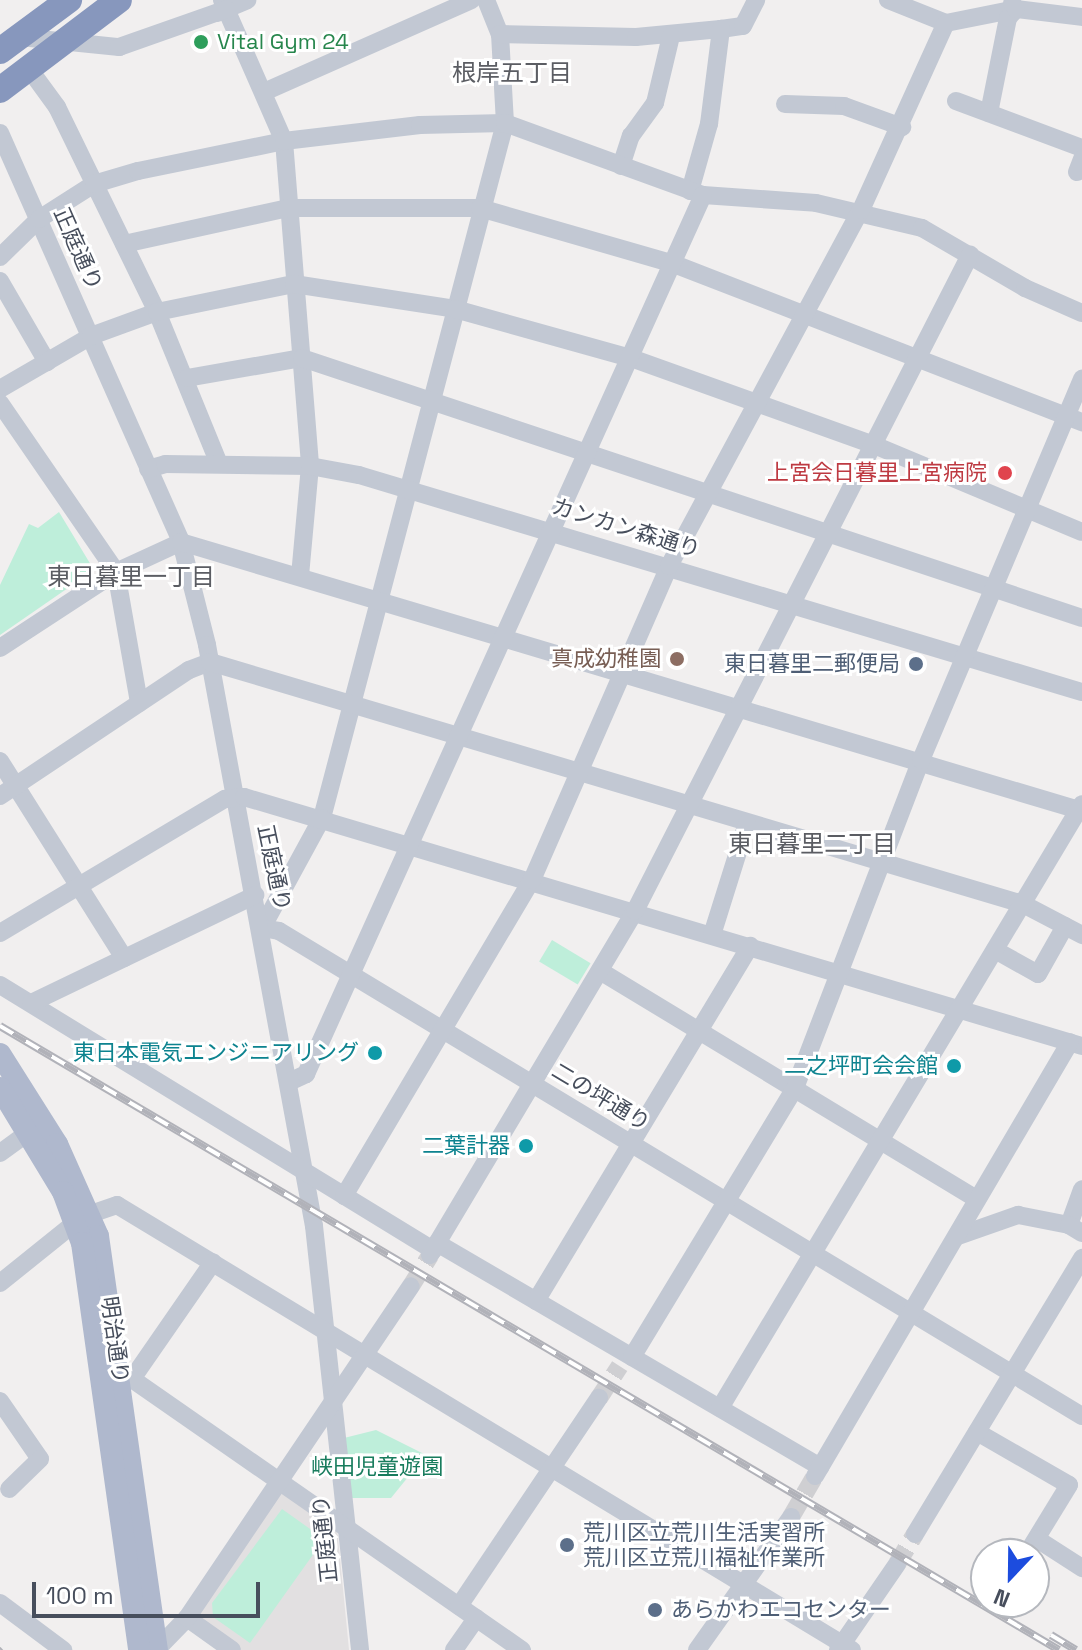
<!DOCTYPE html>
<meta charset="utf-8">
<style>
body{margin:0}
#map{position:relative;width:1082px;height:1650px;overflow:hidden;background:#f1efef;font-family:"Space Grotesk","Noto Sans JP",sans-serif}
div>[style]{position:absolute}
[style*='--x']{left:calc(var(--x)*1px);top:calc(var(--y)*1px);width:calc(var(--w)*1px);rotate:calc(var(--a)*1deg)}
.education>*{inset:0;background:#e2e0e1}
.green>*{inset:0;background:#beeeda;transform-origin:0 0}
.minor-tunnel>*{height:18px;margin-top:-9px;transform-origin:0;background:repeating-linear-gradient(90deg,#cfcfd2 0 18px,transparent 0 27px)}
.minor>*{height:18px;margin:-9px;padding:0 9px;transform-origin:9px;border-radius:9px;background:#c2c8d3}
.major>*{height:22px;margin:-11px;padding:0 11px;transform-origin:11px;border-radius:11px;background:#afb8cd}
.highway>*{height:26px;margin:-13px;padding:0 13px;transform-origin:13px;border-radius:13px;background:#8797bd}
.tram>*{height:2px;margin:-1px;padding:0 1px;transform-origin:1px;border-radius:1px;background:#b1b2b9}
.rail>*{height:8px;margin-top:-4px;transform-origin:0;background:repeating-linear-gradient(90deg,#fff 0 15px,#b1b2b9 0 30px);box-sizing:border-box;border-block:2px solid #b1b2b9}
.dots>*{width:22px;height:22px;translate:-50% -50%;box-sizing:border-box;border:4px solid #fff;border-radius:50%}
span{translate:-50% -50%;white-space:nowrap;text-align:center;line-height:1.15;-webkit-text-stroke:6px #fff;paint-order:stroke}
.leisure-label{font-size:22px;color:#27864d}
.left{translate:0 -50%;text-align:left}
.street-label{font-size:22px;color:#474e5c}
.health-label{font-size:22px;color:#be3a42}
.right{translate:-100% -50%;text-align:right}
.education-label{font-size:22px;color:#785e54}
.service-label{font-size:22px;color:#4e5e75}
.culture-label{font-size:22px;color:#0d838f}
.park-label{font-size:22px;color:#187c5d}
.neighbourhood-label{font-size:24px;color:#5b5d63}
.north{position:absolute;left:970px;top:1538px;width:80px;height:80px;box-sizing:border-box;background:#fff;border:2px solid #b5b8be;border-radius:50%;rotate:202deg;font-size:22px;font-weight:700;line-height:32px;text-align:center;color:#474e5c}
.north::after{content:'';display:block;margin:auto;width:28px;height:36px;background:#1c4cde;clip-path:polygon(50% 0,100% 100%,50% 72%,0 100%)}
.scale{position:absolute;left:32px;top:1582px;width:228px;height:36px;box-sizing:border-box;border:4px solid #474e5c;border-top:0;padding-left:10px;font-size:24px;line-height:28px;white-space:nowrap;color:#474e5c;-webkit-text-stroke:6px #fff;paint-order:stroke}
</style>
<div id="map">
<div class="education">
<i style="clip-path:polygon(279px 1488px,337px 1528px,349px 1650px,241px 1650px,192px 1616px)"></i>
</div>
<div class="green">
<i style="clip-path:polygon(59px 512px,94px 570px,0 635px,0 585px,29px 524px,38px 528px)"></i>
<i style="left:552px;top:940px;width:45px;height:25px;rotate:31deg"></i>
<i style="clip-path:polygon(376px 1430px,426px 1455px,391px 1498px,349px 1498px,344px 1438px)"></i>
<i style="clip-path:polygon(282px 1509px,320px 1536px,322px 1542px,250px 1643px,213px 1617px,212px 1603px)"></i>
</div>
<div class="minor-tunnel">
<i style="--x:411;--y:1286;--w:36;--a:-58"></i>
<i style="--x:599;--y:1398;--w:38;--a:-57"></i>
<i style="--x:791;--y:1517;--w:48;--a:-59.7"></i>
<i style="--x:897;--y:1564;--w:35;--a:-59"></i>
</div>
<div class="minor">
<i style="--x:222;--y:0;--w:154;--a:66.3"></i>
<i style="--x:284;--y:141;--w:326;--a:85.4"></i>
<i style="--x:310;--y:466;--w:110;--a:95.2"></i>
<i style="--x:486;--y:0;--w:37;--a:68"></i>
<i style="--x:500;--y:34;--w:89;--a:86.8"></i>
<i style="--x:505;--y:123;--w:719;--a:104.75"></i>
<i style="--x:322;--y:818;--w:125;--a:118.6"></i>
<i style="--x:262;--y:928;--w:17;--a:10"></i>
<i style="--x:279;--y:931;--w:938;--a:31.13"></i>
<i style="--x:888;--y:0;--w:62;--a:21.6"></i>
<i style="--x:946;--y:23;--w:71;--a:-11.3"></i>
<i style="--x:1016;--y:9;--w:66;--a:6.9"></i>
<i style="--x:217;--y:13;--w:33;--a:-23"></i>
<i style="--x:500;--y:34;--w:136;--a:1.3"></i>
<i style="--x:636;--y:37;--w:85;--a:-5.4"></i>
<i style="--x:721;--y:29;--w:22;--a:-8"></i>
<i style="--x:743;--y:26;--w:29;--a:-63"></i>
<i style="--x:20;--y:37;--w:100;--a:5.8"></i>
<i style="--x:119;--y:47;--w:114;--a:-19.4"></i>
<i style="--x:30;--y:70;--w:46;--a:53.9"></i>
<i style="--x:57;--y:107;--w:228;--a:64"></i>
<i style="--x:157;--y:312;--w:164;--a:67.8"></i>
<i style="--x:264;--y:92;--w:227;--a:-23.9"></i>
<i style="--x:956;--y:101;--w:134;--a:20.5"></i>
<i style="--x:785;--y:104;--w:59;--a:1.9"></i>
<i style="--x:844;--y:106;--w:62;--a:19.9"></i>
<i style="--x:989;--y:113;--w:97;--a:-78.7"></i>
<i style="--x:1008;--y:18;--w:12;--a:-48"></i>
<i style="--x:1016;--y:9;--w:7;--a:-124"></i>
<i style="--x:0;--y:133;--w:447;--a:66.1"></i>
<i style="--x:181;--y:542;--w:106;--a:75.8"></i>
<i style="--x:207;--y:645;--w:591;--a:79.57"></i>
<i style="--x:314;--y:1226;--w:426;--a:83.8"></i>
<i style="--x:621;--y:166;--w:32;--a:-72"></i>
<i style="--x:631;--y:136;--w:41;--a:-54"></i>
<i style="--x:655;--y:103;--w:69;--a:-76.6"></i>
<i style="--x:1077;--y:172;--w:14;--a:-69"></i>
<i style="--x:690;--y:191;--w:70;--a:-74.2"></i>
<i style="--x:709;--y:124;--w:96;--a:-82.8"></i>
<i style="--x:124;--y:244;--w:168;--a:-12.4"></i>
<i style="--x:288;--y:208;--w:192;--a:0"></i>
<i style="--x:480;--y:208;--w:202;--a:16.1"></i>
<i style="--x:674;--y:264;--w:438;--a:21.2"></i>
<i style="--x:0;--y:257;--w:54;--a:-44.3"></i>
<i style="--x:39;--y:219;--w:65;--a:-32.5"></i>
<i style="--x:94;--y:184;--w:46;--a:-16.5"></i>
<i style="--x:138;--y:171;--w:149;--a:-11.6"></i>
<i style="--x:284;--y:141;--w:137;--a:-6.7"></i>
<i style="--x:420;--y:125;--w:85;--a:-1.3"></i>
<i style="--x:505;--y:123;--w:211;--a:20"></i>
<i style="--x:703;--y:195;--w:113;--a:4"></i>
<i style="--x:816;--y:203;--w:109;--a:13.3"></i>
<i style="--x:922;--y:228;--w:119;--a:30.2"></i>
<i style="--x:1025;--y:288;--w:62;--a:23.7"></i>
<i style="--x:0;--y:281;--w:94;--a:59.9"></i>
<i style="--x:187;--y:378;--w:117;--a:-9.9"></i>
<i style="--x:302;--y:358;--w:822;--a:18.43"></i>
<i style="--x:0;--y:389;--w:105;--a:-30.2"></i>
<i style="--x:91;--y:336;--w:70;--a:-20"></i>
<i style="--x:157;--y:312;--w:140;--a:-11.6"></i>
<i style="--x:294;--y:284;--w:163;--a:8.8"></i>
<i style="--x:455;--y:309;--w:183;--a:15.6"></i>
<i style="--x:631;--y:358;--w:258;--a:19.7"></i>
<i style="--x:874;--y:445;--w:225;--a:22.7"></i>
<i style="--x:0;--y:403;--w:205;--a:55.5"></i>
<i style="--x:116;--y:572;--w:133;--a:80"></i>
<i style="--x:148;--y:469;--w:18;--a:-16"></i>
<i style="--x:165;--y:464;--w:145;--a:0.8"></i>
<i style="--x:310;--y:466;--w:50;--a:10.4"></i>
<i style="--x:359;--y:475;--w:755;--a:16.71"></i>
<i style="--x:0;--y:648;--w:139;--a:-33.2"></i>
<i style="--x:116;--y:572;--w:72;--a:-24.8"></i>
<i style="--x:181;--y:542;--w:940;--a:16.62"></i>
<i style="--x:0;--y:761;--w:233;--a:57.8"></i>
<i style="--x:0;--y:796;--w:227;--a:-33.7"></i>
<i style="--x:189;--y:670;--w:22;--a:-21"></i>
<i style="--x:210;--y:662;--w:848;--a:16.58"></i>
<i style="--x:1023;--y:904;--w:67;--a:27.7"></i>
<i style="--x:0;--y:933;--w:262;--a:-30.8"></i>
<i style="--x:225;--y:799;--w:19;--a:-6"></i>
<i style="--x:244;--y:797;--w:874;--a:16.55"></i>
<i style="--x:712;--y:935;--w:117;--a:-72.6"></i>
<i style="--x:995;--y:950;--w:49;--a:29.2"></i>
<i style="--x:1038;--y:974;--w:55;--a:-60.6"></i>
<i style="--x:600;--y:971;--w:438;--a:31.2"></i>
<i style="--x:0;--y:985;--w:508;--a:31.47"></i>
<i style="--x:31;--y:1003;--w:249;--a:-25.7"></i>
<i style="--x:289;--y:1082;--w:19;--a:-25"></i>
<i style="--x:306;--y:1074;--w:964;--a:-65.69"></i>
<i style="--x:0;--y:1153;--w:34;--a:-36"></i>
<i style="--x:344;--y:1196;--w:368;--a:-59.3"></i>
<i style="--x:532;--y:880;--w:343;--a:-66.4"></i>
<i style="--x:669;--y:566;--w:404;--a:-61.7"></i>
<i style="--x:861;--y:210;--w:205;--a:-65.6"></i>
<i style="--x:1069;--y:1225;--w:38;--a:-70"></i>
<i style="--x:958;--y:1236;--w:64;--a:-19.3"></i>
<i style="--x:1018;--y:1215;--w:52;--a:11.1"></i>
<i style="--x:1069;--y:1225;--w:15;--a:32"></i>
<i style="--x:437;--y:1243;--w:444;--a:30.3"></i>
<i style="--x:430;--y:1255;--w:400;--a:-59.2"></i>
<i style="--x:635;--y:911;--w:737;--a:-62.95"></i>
<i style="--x:0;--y:1283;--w:105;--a:-38.8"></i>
<i style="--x:82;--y:1217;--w:37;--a:-19"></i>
<i style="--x:117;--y:1205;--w:859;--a:31.19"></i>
<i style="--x:536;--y:1301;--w:415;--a:-58.9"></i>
<i style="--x:632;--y:1357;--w:315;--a:-58.8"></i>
<i style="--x:795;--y:1088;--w:351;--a:-69"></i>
<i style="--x:921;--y:760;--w:414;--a:-67.1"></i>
<i style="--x:132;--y:1379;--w:142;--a:-55.3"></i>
<i style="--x:106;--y:1383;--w:26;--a:-9"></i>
<i style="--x:132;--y:1379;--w:475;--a:34.8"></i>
<i style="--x:0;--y:1401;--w:70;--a:55.4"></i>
<i style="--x:40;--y:1459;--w:43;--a:135.9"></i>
<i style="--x:720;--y:1408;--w:704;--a:-59.06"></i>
<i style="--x:977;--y:1432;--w:106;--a:29.9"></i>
<i style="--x:1069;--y:1485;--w:79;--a:121.5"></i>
<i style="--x:815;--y:1476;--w:503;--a:-59.56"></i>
<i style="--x:915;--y:1534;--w:323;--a:-58.8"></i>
<i style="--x:1037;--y:1539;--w:54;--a:32.8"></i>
<i style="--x:0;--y:1603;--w:79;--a:36.7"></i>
<i style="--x:459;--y:1606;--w:251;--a:-56.1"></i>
<i style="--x:187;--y:1618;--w:55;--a:35.4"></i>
<i style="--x:157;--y:1649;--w:43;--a:-45.9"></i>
<i style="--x:187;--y:1618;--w:400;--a:-56"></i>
<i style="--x:454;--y:1650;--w:39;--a:-55"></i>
<i style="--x:697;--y:1650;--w:163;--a:-54.7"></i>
<i style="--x:838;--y:1650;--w:104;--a:-55.5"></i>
</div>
<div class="major">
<i style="--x:0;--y:1054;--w:107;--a:57.7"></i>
<i style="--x:57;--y:1144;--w:101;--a:66"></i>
<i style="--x:98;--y:1236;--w:418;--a:81.9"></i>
<i style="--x:0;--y:1088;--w:122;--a:58.8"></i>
<i style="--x:63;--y:1192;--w:54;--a:69.6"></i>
<i style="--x:82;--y:1243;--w:411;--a:82"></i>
</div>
<div class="highway">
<i style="--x:0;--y:51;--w:86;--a:-36.5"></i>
<i style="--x:0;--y:90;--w:149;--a:-37.1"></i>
</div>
<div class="tram">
<i style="--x:0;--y:1648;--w:3;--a:45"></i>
</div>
<div class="rail">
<i style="--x:0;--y:1026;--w:1229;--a:30.51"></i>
<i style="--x:1051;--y:1635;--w:29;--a:31"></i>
</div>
<div class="dots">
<i style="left:201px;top:42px;background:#2e9e5b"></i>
<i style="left:1005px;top:473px;background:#e0444e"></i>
<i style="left:677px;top:659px;background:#8d6e63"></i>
<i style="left:916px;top:664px;background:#5c6f8a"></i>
<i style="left:375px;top:1053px;background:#0f9aa8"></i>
<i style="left:954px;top:1066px;background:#0f9aa8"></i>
<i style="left:526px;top:1146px;background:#0f9aa8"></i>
<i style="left:567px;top:1545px;background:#5c6f8a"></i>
<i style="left:655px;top:1610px;background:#5c6f8a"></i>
</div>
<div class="leisure-label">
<span class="left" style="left:217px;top:42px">Vital Gym 24</span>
</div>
<div class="street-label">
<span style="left:78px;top:249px;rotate:66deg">正庭通り</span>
<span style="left:626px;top:528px;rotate:17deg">カンカン森通り</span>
<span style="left:274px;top:868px;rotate:78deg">正庭通り</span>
<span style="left:601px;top:1097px;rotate:31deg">二の坪通り</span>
<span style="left:115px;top:1340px;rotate:82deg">明治通り</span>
<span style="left:325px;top:1539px;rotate:-96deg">正庭通り</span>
</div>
<div class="health-label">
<span class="right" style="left:987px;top:473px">上宮会日暮里上宮病院</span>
</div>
<div class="education-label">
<span class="right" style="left:661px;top:659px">真成幼稚園</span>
</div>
<div class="service-label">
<span class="right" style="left:900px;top:664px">東日暮里二郵便局</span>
<span class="left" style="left:583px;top:1545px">荒川区立荒川生活実習所<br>荒川区立荒川福祉作業所</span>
<span class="left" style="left:671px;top:1610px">あらかわエコセンター</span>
</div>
<div class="culture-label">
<span class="right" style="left:359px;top:1053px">東日本電気エンジニアリング</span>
<span class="right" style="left:938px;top:1066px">二之坪町会会館</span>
<span class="right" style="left:510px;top:1146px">二葉計器</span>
</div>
<div class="park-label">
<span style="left:377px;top:1467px">峡田児童遊園</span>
</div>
<div class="neighbourhood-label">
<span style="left:512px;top:73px">根岸五丁目</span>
<span style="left:131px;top:577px">東日暮里一丁目</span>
<span style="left:812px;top:844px">東日暮里二丁目</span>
</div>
<div class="north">N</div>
<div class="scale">100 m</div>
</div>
